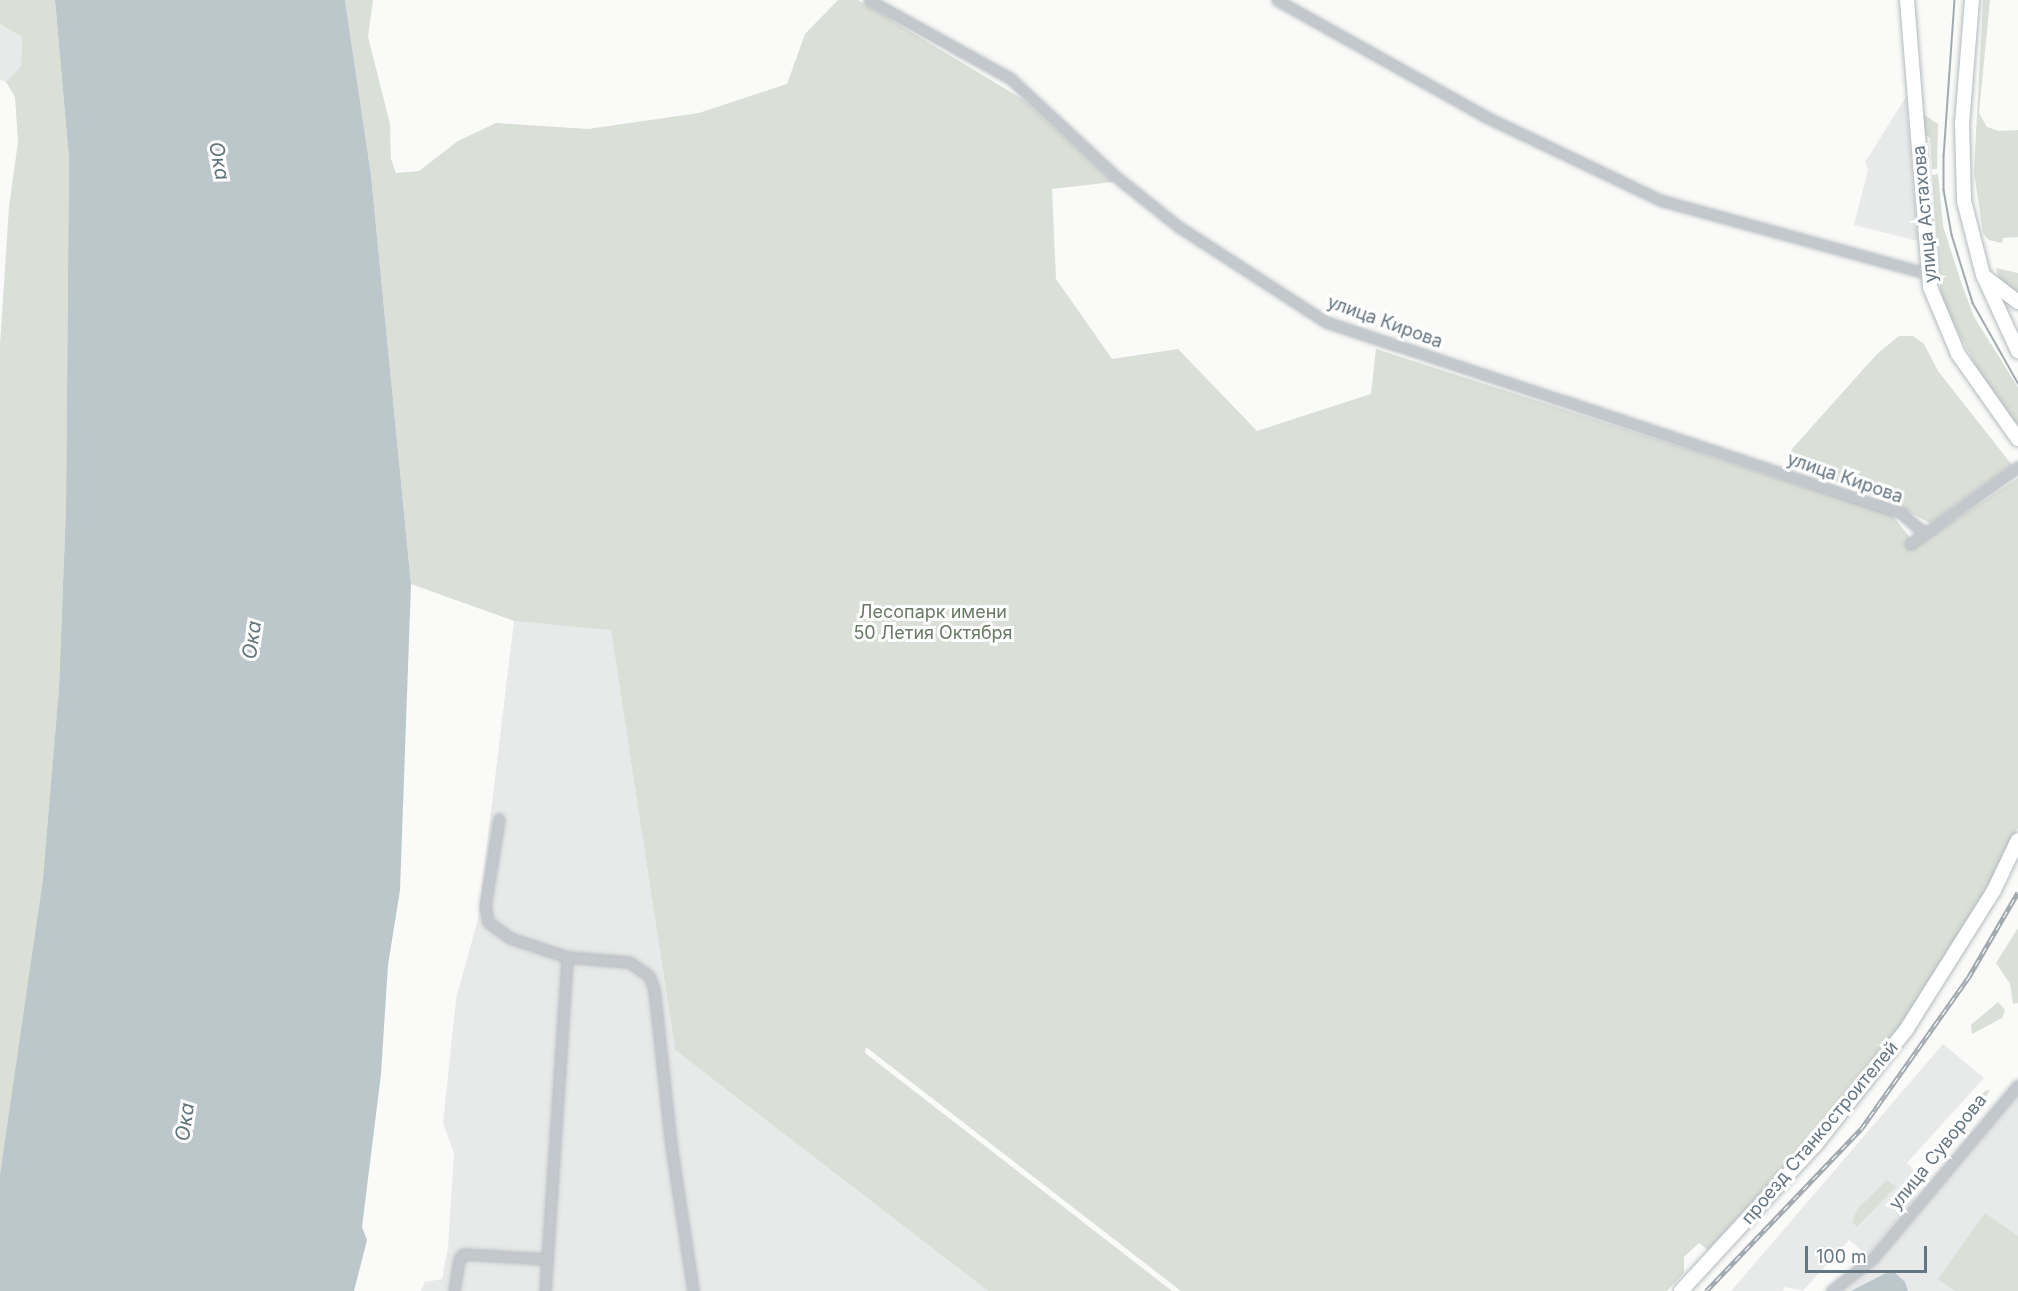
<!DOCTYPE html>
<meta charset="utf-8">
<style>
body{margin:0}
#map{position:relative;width:2018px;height:1291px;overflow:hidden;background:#fafaf8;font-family:Inter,sans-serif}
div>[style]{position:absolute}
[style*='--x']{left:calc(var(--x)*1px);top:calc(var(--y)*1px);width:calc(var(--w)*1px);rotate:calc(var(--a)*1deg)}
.built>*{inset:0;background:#e8e9e9}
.green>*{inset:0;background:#dadfd7}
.water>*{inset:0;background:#bbc7cb}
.roads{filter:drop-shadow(0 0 2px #b3babf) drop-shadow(0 0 2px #b3babf)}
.street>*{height:9px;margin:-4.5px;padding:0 4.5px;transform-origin:4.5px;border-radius:4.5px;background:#c3c8cc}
.secondary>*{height:14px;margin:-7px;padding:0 7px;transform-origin:7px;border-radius:7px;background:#fff}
.tram>*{height:1.5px;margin:-0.75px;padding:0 0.75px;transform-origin:0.75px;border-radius:0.75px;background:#a2aab0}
.rail>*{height:4.5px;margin-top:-2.25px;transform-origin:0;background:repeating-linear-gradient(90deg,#fff 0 7px,#a2aab0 0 14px);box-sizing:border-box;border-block:2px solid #a2aab0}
span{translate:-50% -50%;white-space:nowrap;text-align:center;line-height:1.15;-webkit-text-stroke:6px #fff;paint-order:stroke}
.street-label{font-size:18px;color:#657683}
.park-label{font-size:18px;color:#687a64}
.water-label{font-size:20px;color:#60757c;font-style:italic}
.scale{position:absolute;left:1805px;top:1246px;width:122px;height:27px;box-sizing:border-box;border:3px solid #657683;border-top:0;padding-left:8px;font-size:18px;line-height:21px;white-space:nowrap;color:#657683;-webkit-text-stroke:4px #fff;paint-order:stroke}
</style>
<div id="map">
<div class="built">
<i style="clip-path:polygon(0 24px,22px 37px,21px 66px,6px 82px,0 80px)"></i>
<i style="clip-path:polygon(1906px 97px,1918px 241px,1854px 225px,1868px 170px,1865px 162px)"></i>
<i style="clip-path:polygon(514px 621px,611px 629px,675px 1050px,988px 1291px,421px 1291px,425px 1282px,442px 1279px,448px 1247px,454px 1153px,443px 1123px,456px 999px,478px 919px)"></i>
<i style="clip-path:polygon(1943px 1044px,1984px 1078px,1907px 1163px,1920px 1176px,1908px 1190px,1916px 1197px,1867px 1255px,1849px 1240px,1803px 1291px,1785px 1287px,1782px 1291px,1731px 1291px)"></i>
<i style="clip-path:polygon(2018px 1094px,2018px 1291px,1836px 1291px,1874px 1261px)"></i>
</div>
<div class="green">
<i style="clip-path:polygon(0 0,55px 0,69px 159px,66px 506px,59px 688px,44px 880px,0 1174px,0 345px,9px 207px,18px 142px,15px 97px,6px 82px,21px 66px,22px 37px,0 24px)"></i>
<i style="clip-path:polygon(345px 0,373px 0,368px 37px,390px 124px,391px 159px,396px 173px,419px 171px,458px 141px,496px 123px,588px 129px,699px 113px,787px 84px,805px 34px,838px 0,858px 0,1024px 100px,1113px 182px,1052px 189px,1056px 279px,1112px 359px,1178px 349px,1257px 431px,1371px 394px,1376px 349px,1892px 515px,1911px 539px,1907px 543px,1919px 544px,2018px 478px,2018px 828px,1997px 871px,1910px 1013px,1774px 1178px,1708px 1250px,1699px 1243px,1684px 1257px,1684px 1273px,1667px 1291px,1181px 1291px,866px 1047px,865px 1053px,1172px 1291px,988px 1291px,675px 1050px,611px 630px,514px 621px,411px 584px,371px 175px)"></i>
<i style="clip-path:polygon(1983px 0,1990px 0,1979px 113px,1987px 127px,1999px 131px,2018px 130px,2018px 237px,2003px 238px,2002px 243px,1989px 240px,1983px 233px,1974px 172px)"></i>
<i style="clip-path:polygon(1921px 113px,1938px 124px,1937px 169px,1932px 169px,1930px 138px,1922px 132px)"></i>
<i style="clip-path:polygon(1938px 174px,1943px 226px,1961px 282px,1974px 317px,2018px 387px,2018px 429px,1983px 379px,1941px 300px,1932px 175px)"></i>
<i style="clip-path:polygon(1996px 268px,2018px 273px,2018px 295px,1999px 278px)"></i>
<i style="clip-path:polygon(1899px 336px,1913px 336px,1924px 344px,1938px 371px,2012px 465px,1930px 523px,1892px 503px,1792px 465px,1792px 449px,1877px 354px)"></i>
<i style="clip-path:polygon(2018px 928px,2018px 1003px,2013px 1004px,2010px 984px,1996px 963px)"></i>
<i style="clip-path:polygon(1998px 1002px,2005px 1010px,2002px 1018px,1972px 1034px,1971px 1025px)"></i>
<i style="clip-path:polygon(1990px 1090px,1965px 1130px,1954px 1137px,1939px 1160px,1928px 1156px,1985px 1091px)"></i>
<i style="clip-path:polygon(1887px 1180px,1896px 1187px,1857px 1227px,1852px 1222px,1858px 1208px)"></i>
<i style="clip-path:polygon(1985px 1213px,2018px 1236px,2018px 1291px,1955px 1291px,1938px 1279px)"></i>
</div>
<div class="water">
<i style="clip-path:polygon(55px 0,345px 0,371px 175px,411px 584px,400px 890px,388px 965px,381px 1074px,362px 1227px,367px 1240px,354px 1291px,0 1291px,0 1174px,43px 880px,59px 688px,66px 506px,69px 159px)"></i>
<i style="clip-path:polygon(1892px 1270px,1905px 1282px,1908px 1291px,1851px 1291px)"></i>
</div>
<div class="roads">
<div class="street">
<i style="--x:869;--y:0;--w:161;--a:29"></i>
<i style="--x:1010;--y:78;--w:142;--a:43"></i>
<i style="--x:1114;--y:175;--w:83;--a:38.7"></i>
<i style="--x:1179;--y:227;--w:175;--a:32.9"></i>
<i style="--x:1326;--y:322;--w:606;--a:18.38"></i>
<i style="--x:1901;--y:513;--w:30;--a:41"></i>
<i style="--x:1277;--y:0;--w:240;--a:29.2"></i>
<i style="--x:1486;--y:117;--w:193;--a:25.5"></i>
<i style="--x:1660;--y:200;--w:279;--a:15.4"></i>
<i style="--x:1910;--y:544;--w:133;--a:-35.5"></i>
<i style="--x:499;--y:819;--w:88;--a:99.1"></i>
<i style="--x:485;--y:906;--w:16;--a:79"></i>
<i style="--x:488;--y:922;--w:27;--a:36"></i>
<i style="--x:510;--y:938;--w:60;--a:18.4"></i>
<i style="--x:567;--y:957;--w:62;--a:4.6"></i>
<i style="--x:629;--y:962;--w:24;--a:35"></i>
<i style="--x:649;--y:976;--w:14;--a:69"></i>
<i style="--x:654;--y:989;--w:157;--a:83.8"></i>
<i style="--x:671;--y:1145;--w:148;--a:81.4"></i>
<i style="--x:454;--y:1291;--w:32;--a:-81"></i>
<i style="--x:459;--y:1259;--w:6;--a:-51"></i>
<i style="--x:463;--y:1254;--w:84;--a:3.4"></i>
<i style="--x:545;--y:1291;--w:335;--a:-86.2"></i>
<i style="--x:1831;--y:1291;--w:52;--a:-38"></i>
<i style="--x:1872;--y:1259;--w:227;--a:-50"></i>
</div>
<div class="secondary">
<i style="--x:1907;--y:0;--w:288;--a:85.4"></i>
<i style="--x:1930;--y:287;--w:73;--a:67.3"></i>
<i style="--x:1958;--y:354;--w:104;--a:54.8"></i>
<i style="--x:1972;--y:0;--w:123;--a:94.6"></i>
<i style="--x:1962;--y:123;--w:78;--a:88.5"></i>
<i style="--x:1964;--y:201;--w:76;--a:75.6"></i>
<i style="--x:1983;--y:275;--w:84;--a:65.3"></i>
<i style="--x:1984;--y:276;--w:43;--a:37.4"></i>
<i style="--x:1681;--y:1291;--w:201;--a:-47.4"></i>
<i style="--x:1817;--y:1143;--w:144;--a:-51.8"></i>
<i style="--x:1906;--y:1030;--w:165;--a:-57.8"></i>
<i style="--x:1994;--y:890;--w:55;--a:-64.4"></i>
</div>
</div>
<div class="tram">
<i style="--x:1955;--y:0;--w:156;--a:94"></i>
<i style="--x:1944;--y:156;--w:34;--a:90"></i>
<i style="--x:1944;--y:190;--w:46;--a:79.9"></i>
<i style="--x:1952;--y:235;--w:71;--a:72.8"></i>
<i style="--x:1973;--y:303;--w:92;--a:60.6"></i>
</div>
<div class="rail">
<i style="--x:1706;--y:1291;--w:224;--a:-46.3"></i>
<i style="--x:1861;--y:1129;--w:185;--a:-54.7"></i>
<i style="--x:1968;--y:978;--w:99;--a:-59.8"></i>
</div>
<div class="street-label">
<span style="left:1925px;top:214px;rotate:-95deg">улица Астахова</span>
<span style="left:1385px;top:322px;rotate:20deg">улица Кирова</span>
<span style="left:1845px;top:478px;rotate:19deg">улица Кирова</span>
<span style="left:1820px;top:1133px;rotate:-50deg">проезд Станкостроителей</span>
<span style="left:1938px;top:1152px;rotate:-51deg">улица Суворова</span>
</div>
<div class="park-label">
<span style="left:933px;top:623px">Лесопарк имени<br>50 Летия Октября</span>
</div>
<div class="water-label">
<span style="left:219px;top:161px;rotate:79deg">Ока</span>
<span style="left:252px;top:640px;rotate:-82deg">Ока</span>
<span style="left:185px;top:1122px;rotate:-82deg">Ока</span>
</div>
<div class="scale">100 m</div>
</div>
